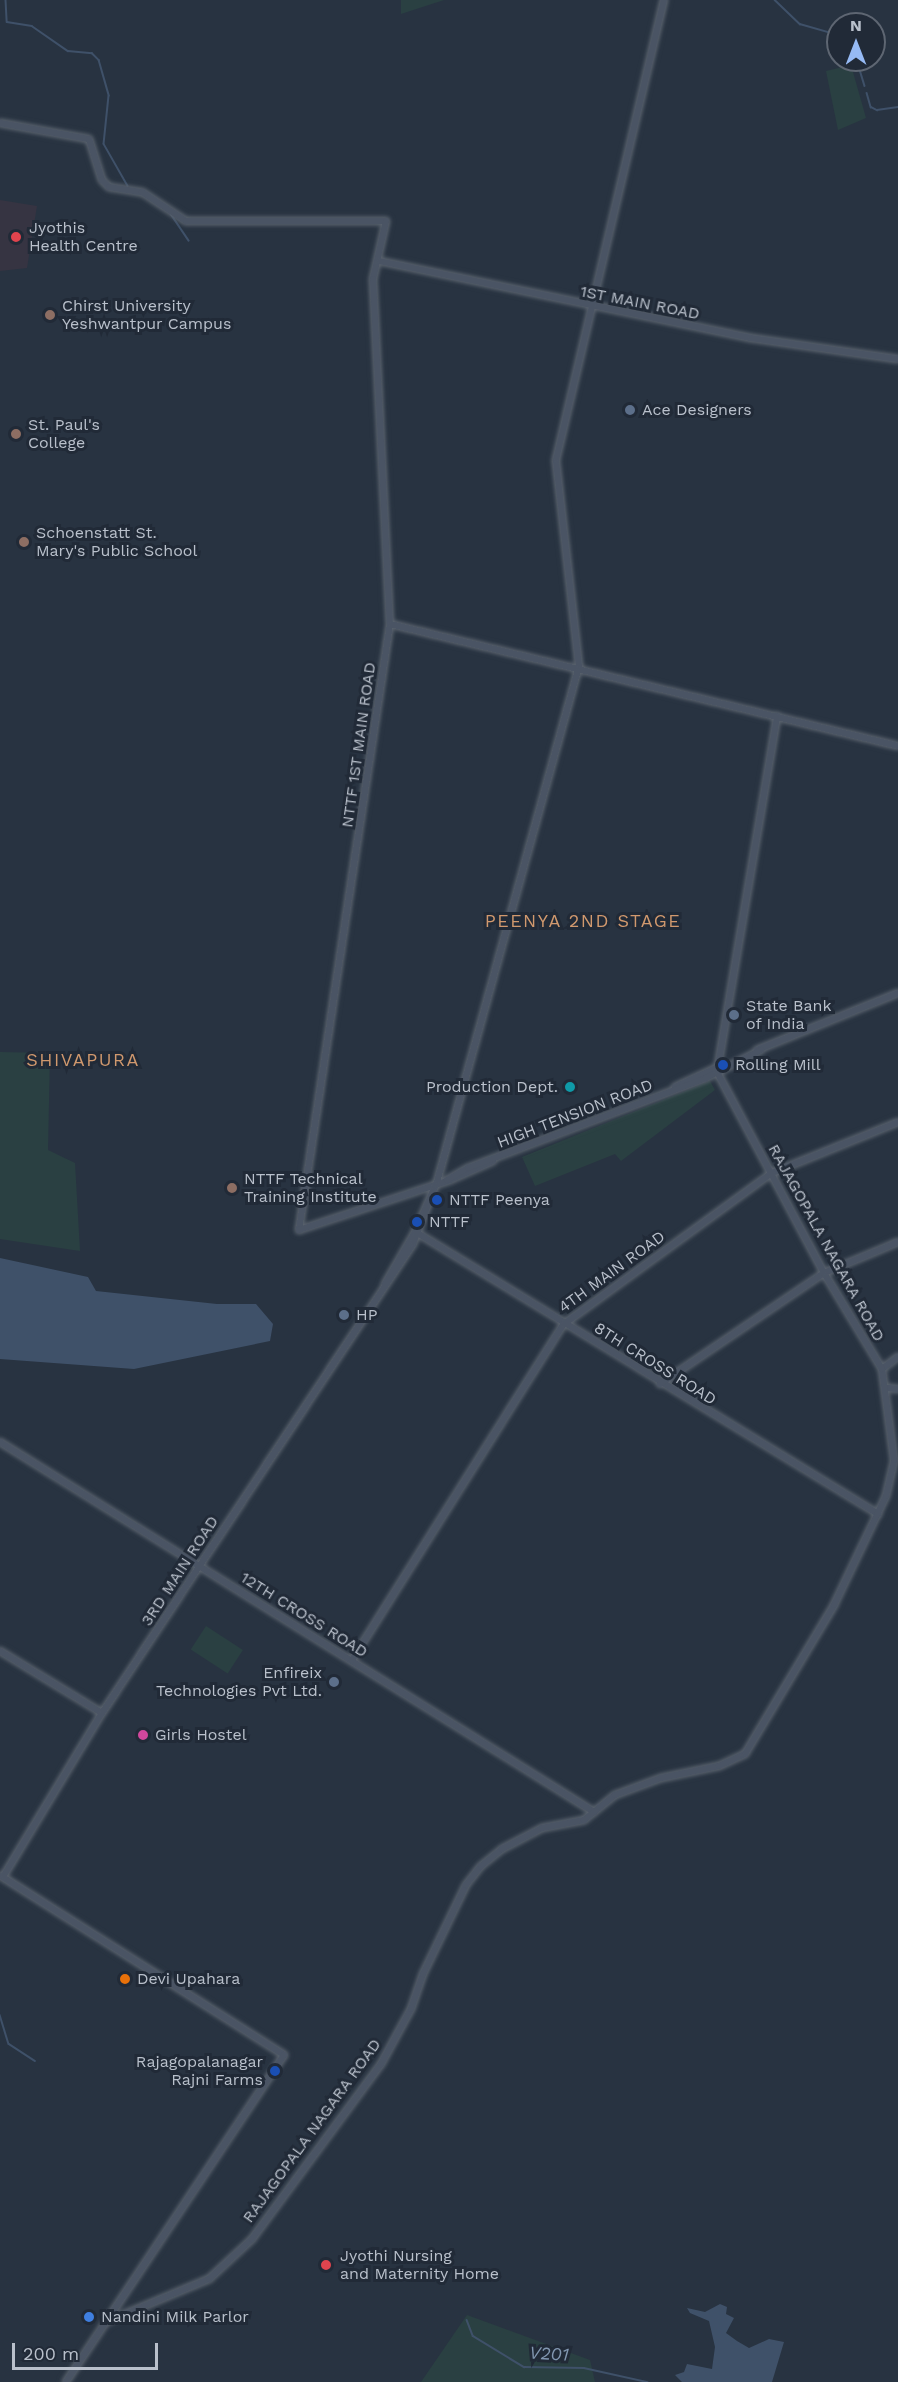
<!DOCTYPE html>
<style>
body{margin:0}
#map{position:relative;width:898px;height:2382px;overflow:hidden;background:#283341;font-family:"Work Sans",sans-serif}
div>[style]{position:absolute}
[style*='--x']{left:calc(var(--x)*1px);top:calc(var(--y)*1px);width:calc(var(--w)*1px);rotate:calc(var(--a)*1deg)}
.medical>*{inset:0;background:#363442}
.green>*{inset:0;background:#2a4042;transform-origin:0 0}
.water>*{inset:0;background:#3f5169}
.stream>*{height:1.5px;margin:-0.75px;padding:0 0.75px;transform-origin:0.75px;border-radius:0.75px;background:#3f5169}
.roads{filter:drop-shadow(0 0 2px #5a636e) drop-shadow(0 0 2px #5a636e)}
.secondary>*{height:6px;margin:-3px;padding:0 3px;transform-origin:3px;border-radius:3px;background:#4a5464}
.dots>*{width:16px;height:16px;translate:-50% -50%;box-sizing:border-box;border:3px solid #212a37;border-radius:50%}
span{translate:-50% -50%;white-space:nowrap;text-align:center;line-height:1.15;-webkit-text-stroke:6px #212a37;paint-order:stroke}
.poi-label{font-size:16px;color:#b9c0cb}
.left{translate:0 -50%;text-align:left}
.right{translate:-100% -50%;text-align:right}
.street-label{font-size:16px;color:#b9c0cb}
.neighbourhood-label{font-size:18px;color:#d1996e;letter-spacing:1.5px}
.water-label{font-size:18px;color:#8297b1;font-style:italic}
.north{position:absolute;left:826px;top:12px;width:60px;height:60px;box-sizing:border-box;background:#212a37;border:2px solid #5e6672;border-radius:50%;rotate:0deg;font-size:16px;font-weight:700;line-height:24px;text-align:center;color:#b9c0cb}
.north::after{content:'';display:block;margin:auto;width:21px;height:27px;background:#96baf4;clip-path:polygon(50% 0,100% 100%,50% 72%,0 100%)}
.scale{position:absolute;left:12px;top:2343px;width:146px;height:27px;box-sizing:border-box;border:3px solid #b9c0cb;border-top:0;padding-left:8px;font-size:18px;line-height:21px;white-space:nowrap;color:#b9c0cb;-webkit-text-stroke:4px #212a37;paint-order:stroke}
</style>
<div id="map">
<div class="medical">
<i style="clip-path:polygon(0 200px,37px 206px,27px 268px,0 271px)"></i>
</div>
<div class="green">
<i style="clip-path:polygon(401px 0,444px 0,401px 14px)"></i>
<i style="clip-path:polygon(851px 65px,866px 118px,838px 130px,826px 71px)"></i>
<i style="clip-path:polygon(0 1052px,50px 1053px,48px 1150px,75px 1163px,80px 1251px,0 1239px)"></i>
<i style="clip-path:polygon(710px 1081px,715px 1090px,621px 1161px,615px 1154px,535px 1186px,522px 1157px)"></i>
<i style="left:206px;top:1626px;width:44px;height:28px;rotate:33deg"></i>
<i style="clip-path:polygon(467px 2315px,590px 2360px,595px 2382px,421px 2382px)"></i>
</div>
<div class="water">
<i style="clip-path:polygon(0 1258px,88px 1277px,96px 1291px,217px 1304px,256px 1304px,273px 1324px,270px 1341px,134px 1369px,0 1359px)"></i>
<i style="clip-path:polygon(720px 2304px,727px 2307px,726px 2314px,734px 2318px,726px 2333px,737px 2341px,749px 2348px,769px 2339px,784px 2342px,772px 2382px,682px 2382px,675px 2375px,684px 2372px,687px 2364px,712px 2369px,715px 2347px,709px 2321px,690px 2313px,687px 2308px,705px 2312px)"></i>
</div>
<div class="stream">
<i style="--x:6;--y:0;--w:22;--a:87"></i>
<i style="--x:7;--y:22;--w:25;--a:9"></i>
<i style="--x:32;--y:26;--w:44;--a:34.8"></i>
<i style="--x:68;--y:51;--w:24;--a:5"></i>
<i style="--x:92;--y:53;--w:10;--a:45"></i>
<i style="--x:99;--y:60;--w:37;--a:74"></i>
<i style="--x:109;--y:96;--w:48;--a:95.9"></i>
<i style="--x:104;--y:144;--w:48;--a:60.3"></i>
<i style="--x:775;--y:0;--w:35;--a:44"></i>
<i style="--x:800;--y:24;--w:40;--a:16"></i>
<i style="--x:857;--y:60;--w:27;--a:73"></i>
<i style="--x:867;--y:93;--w:15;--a:74"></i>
<i style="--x:871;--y:107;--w:7;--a:27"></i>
<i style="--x:877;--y:110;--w:21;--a:-8"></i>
<i style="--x:171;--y:214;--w:32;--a:56"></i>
<i style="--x:0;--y:2015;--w:30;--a:73"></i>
<i style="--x:9;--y:2044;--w:31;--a:33"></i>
<i style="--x:467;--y:2320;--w:17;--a:69"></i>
<i style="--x:473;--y:2336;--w:60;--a:31.3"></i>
<i style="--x:524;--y:2367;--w:60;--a:1"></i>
<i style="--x:584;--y:2368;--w:65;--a:12.5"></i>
</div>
<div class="roads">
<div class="secondary">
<i style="--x:0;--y:123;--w:90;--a:10.2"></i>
<i style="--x:89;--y:139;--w:43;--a:72.4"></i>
<i style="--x:102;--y:180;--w:10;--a:45"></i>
<i style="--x:109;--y:187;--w:33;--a:9"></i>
<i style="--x:142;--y:192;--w:53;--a:33.4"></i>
<i style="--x:186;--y:221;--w:200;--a:0"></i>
<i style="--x:386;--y:221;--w:59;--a:102.6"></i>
<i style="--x:373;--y:279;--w:345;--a:87.2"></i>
<i style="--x:390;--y:624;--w:613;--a:98.54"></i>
<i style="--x:299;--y:1230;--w:159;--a:-18.3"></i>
<i style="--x:450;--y:1180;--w:47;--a:-23.8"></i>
<i style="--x:379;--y:261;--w:379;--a:11.7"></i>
<i style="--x:750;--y:338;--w:149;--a:8.1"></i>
<i style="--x:390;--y:624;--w:522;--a:13.5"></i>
<i style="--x:757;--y:1050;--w:152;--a:-22"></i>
<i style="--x:675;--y:1087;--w:47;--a:-24.9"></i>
<i style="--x:447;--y:1180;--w:24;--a:-30"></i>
<i style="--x:468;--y:1168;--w:254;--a:-20.7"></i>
<i style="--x:706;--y:1078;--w:62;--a:-27"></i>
<i style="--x:419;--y:1234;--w:538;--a:31.38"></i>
<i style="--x:385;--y:1284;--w:60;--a:-60"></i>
<i style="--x:415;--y:1232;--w:55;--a:-66.3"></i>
<i style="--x:437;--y:1182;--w:535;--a:-74.61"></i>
<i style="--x:579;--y:666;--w:207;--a:-96.4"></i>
<i style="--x:556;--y:460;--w:473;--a:-76.8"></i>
<i style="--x:882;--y:1369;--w:20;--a:-37"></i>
<i style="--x:660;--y:1384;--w:198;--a:-34.1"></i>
<i style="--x:824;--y:1273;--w:80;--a:-22.7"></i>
<i style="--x:887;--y:1388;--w:11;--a:5"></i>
<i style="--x:0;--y:1442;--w:700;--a:31.92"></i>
<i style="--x:0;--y:1651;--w:119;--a:31.3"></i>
<i style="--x:352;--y:1660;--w:397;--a:-57.8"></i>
<i style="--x:564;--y:1324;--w:257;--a:-36"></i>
<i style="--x:772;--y:1173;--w:136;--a:-22"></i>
<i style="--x:1;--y:1876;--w:335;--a:32.3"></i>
<i style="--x:284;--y:2055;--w:393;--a:123.7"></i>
<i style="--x:3;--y:1877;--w:192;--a:-58.9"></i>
<i style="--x:102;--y:1713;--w:563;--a:-56.45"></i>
<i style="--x:413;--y:1244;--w:59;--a:-69.1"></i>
<i style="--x:106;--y:2322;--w:112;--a:-22.7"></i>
<i style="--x:209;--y:2279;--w:59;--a:-42.9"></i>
<i style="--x:252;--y:2239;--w:217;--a:-53.6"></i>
<i style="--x:381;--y:2064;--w:63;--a:-61.4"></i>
<i style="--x:411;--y:2009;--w:37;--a:-71"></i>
<i style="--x:423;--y:1974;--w:99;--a:-64.2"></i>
<i style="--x:466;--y:1885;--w:24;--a:-52"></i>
<i style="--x:481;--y:1866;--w:27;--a:-39"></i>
<i style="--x:502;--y:1849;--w:45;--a:-27.7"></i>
<i style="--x:542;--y:1828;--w:43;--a:-10.8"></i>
<i style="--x:584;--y:1820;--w:40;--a:-39"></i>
<i style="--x:615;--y:1795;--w:49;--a:-20.3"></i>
<i style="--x:661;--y:1778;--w:59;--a:-11.7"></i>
<i style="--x:719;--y:1766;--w:29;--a:-25"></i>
<i style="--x:745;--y:1754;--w:174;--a:-59.1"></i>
<i style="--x:834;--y:1605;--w:121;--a:-64.5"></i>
<i style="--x:886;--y:1496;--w:37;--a:-77"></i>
<i style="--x:894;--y:1460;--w:92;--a:-97.5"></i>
<i style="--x:882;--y:1369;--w:112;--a:-121.1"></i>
<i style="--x:824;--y:1273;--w:228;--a:-118"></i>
<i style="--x:717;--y:1072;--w:361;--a:-80.4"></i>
</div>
</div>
<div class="dots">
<i style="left:16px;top:237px;background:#e0444e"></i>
<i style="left:50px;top:315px;background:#8d6e63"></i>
<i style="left:630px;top:410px;background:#5c6f8a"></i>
<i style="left:16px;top:434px;background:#8d6e63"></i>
<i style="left:24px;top:542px;background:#8d6e63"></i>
<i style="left:734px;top:1015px;background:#5c6f8a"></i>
<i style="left:723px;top:1065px;background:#1a4fb4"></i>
<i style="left:570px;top:1087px;background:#0f9aa8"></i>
<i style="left:232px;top:1188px;background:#8d6e63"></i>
<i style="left:437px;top:1200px;background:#1a4fb4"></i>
<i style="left:417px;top:1222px;background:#1a4fb4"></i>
<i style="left:344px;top:1315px;background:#5c6f8a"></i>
<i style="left:334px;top:1682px;background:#5c6f8a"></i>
<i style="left:143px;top:1735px;background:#d1479c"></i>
<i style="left:125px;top:1979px;background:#e8710a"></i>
<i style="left:275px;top:2071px;background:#1a4fb4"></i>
<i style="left:326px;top:2265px;background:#e0444e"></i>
<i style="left:89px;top:2317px;background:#3f7fe0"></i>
</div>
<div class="poi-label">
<span class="left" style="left:29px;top:237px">Jyothis<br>Health Centre</span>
<span class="left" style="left:62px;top:315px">Chirst University<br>Yeshwantpur Campus</span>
<span class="left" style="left:642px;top:410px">Ace Designers</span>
<span class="left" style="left:28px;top:434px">St. Paul's<br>College</span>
<span class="left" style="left:36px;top:542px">Schoenstatt St.<br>Mary's Public School</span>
<span class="left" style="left:746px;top:1015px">State Bank<br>of India</span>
<span class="left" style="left:735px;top:1065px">Rolling Mill</span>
<span class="right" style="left:558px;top:1087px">Production Dept.</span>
<span class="left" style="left:244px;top:1188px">NTTF Technical<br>Training Institute</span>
<span class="left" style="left:449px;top:1200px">NTTF Peenya</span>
<span class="left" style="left:429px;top:1222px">NTTF</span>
<span class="left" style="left:356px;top:1315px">HP</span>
<span class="right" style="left:322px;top:1682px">Enfireix<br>Technologies Pvt Ltd.</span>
<span class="left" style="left:155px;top:1735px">Girls Hostel</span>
<span class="left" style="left:137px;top:1979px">Devi Upahara</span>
<span class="right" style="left:263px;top:2071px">Rajagopalanagar<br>Rajni Farms</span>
<span class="left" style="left:340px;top:2265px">Jyothi Nursing<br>and Maternity Home</span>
<span class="left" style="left:101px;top:2317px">Nandini Milk Parlor</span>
</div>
<div class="street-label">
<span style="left:640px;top:303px;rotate:11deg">1ST MAIN ROAD</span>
<span style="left:359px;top:745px;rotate:-82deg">NTTF 1ST MAIN ROAD</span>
<span style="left:575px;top:1114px;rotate:-21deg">HIGH TENSION ROAD</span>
<span style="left:826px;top:1243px;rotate:61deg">RAJAGOPALA NAGARA ROAD</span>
<span style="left:612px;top:1272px;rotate:-36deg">4TH MAIN ROAD</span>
<span style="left:655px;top:1364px;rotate:32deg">8TH CROSS ROAD</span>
<span style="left:180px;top:1571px;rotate:-57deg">3RD MAIN ROAD</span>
<span style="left:304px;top:1615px;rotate:32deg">12TH CROSS ROAD</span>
<span style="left:312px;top:2131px;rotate:-54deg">RAJAGOPALA NAGARA ROAD</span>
</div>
<div class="neighbourhood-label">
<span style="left:583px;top:921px">PEENYA 2ND STAGE</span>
<span style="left:83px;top:1060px">SHIVAPURA</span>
</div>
<div class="water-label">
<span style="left:549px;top:2354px;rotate:3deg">V201</span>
</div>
<div class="north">N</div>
<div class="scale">200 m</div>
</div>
